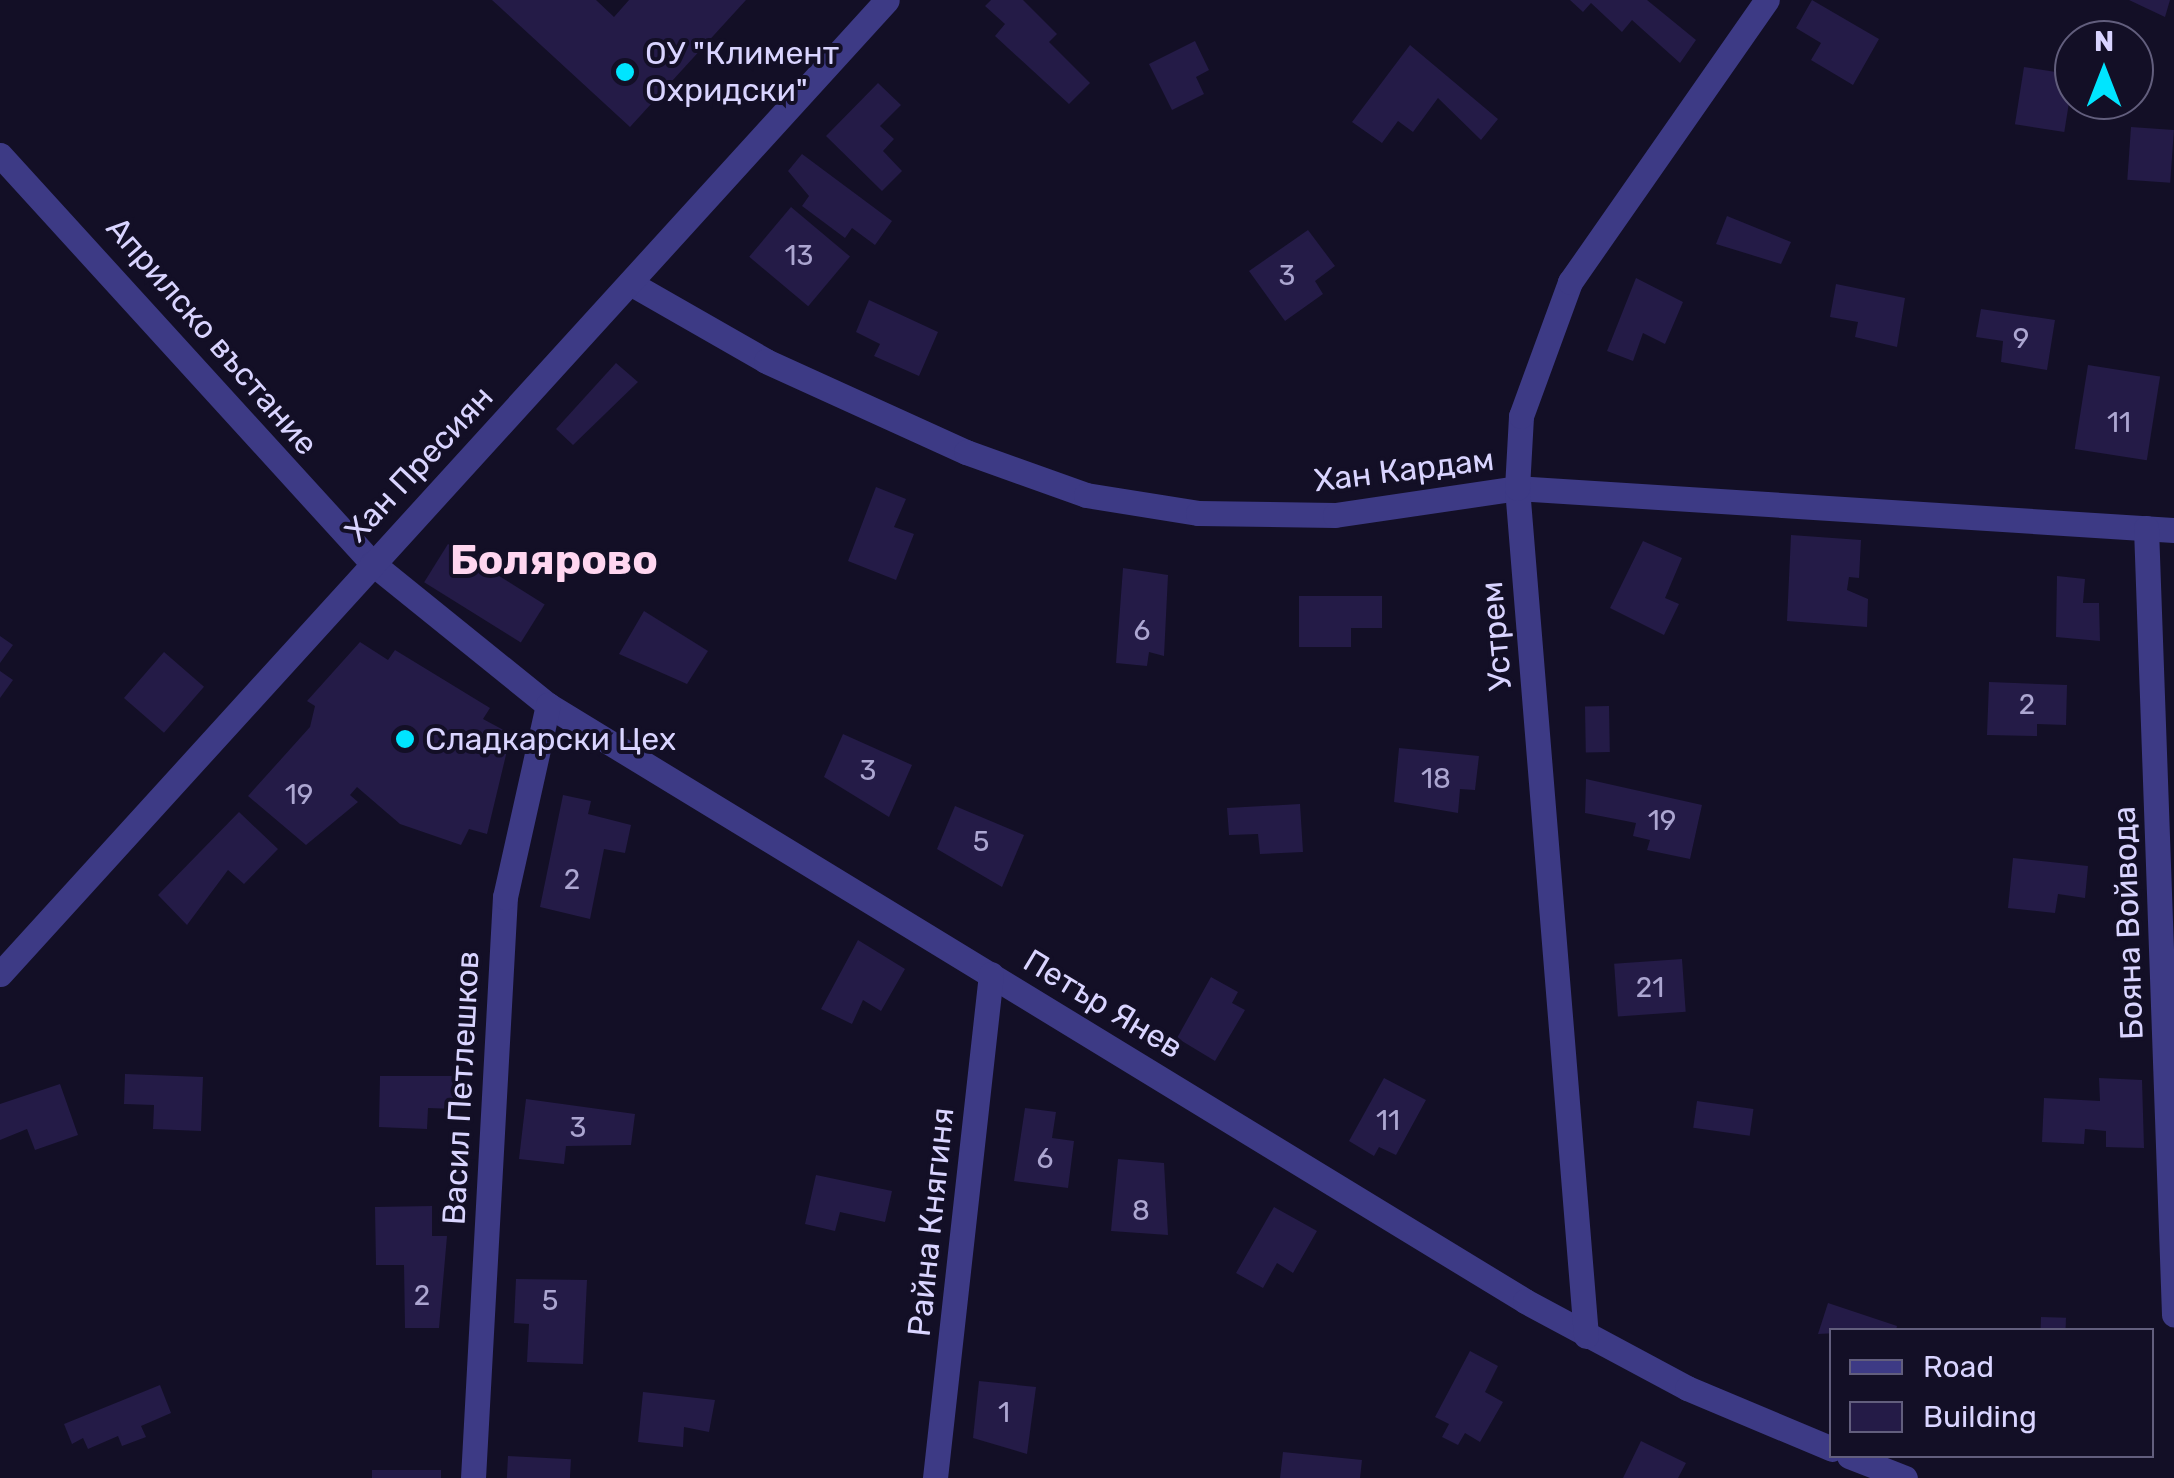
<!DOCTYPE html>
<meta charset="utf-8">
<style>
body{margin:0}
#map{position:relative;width:2174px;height:1478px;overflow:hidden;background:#130f26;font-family:Rubik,sans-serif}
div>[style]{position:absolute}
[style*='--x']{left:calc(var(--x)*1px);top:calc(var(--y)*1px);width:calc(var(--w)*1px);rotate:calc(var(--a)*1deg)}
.building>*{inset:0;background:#241b47;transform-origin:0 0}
.street>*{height:25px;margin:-12.5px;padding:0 12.5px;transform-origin:12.5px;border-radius:12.5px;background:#3d3a85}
.dots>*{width:28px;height:28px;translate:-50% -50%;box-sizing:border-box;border:5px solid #130f26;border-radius:50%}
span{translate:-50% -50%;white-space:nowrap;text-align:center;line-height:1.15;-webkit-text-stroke:8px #130f26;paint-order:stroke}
.number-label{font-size:28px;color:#aca6d1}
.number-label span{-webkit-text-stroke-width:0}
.poi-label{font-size:32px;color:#d9d4ff}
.left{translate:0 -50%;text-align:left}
.street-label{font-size:32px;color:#d9d4ff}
.district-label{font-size:42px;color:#ffd6f0;font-weight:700}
.legend{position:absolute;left:1829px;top:1328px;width:325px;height:130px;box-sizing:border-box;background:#130f26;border:2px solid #625e7d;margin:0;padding:12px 18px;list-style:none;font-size:30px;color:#d9d4ff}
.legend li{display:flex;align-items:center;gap:20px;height:50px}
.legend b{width:50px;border:2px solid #625e7d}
.north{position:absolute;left:2054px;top:20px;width:100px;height:100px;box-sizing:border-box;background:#130f26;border:2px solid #625e7d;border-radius:50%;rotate:0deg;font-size:28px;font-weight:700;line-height:40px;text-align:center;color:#d9d4ff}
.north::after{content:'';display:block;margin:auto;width:35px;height:45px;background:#00e5ff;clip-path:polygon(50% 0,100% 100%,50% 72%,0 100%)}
</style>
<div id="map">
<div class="building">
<i style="clip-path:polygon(492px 0,596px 0,614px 17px,629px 0,746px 0,630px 127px)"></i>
<i style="clip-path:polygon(991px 0,1023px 0,1057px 34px,1049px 42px,1090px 83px,1069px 104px,995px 36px,1005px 24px,985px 6px)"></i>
<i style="clip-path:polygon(1570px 0,1647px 0,1696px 40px,1680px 63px,1632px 20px,1622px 32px,1591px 3px,1583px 12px)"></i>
<i style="clip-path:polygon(1812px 0,1879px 39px,1853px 85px,1811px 60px,1821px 43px,1796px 28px)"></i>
<i style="clip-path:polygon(2129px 0,2170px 0,2165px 17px)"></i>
<i style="clip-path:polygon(1195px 41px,1209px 70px,1196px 77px,1204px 94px,1172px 110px,1149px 64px)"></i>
<i style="clip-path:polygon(1410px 45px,1498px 119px,1481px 140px,1438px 98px,1413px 132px,1398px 121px,1382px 143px,1352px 122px)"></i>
<i style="left:2024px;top:67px;width:50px;height:58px;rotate:9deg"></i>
<i style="clip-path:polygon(878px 83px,901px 105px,880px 126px,894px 139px,883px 151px,902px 171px,882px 191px,826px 136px)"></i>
<i style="left:2131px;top:127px;width:43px;height:53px;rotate:4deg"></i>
<i style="clip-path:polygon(802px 154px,892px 221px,875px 245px,852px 228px,845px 238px,802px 206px,809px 196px,788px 171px)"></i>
<i style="left:791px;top:207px;width:77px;height:65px;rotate:40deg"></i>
<i style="clip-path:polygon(1727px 216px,1791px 242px,1781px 264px,1716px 244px)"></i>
<i style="clip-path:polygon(1308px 230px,1335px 266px,1315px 281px,1323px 294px,1285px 321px,1249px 271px)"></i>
<i style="clip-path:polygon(1636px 278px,1683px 302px,1665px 344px,1643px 333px,1633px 361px,1607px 351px)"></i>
<i style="clip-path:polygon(1836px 284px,1905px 298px,1897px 347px,1855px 337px,1858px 322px,1830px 317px)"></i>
<i style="clip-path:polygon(869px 300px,938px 332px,919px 376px,874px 356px,880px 344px,856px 332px)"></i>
<i style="clip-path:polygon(1981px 309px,2055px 320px,2047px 370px,2001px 362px,2003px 341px,1976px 337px)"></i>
<i style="clip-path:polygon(616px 363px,638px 382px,573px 445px,556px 429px)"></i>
<i style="left:2088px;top:365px;width:73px;height:85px;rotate:9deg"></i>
<i style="clip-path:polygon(876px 487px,906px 499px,894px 527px,914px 534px,896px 580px,848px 561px)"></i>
<i style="clip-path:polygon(1791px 535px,1861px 540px,1859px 578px,1849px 577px,1847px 590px,1868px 599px,1867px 627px,1787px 621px)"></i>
<i style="clip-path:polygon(1643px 541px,1682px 558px,1665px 598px,1679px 604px,1664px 635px,1610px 608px)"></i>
<i style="left:448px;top:544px;width:114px;height:45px;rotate:32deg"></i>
<i style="clip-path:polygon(1123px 568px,1168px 575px,1164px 656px,1149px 652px,1147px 666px,1116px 663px)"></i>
<i style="clip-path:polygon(2057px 576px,2085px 579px,2083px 603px,2099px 603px,2100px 641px,2056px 637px)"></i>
<i style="clip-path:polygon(1299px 596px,1382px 596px,1382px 628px,1351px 628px,1351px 647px,1299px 647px)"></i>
<i style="clip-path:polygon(644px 611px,708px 651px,687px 684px,619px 654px)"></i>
<i style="clip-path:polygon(0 636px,13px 645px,0 663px)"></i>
<i style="clip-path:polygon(360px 642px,388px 660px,395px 650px,490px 708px,483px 719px,511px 734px,487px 834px,469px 829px,461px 845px,400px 824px,357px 787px,350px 795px,358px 802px,306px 845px,248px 796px,310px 727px,315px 706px,307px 701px)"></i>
<i style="left:164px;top:652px;width:53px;height:61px;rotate:41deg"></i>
<i style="clip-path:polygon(0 671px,13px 680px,0 698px)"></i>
<i style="clip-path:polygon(1989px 682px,2067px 685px,2066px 725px,2037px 724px,2037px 736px,1987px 735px)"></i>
<i style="left:1609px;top:706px;width:46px;height:24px;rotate:89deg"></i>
<i style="clip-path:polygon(843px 734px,912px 765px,889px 817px,824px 777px)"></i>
<i style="clip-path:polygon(1399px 748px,1479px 756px,1475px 790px,1460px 789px,1458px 813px,1394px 802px)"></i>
<i style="clip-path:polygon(1586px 779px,1702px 805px,1690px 859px,1647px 850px,1650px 840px,1633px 836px,1636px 823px,1585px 813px)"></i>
<i style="clip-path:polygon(563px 795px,591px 801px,588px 814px,631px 825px,625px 853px,604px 849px,590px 919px,540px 907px)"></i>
<i style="clip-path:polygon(1300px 804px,1303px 852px,1260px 854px,1258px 834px,1229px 835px,1227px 808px)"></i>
<i style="clip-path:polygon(955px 806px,1024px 835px,1002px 887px,937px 849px)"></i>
<i style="clip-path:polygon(239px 812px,278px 849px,244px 884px,228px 870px,187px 925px,158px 895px)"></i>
<i style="clip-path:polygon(2013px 858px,2088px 866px,2085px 898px,2058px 894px,2055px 913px,2008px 908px)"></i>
<i style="clip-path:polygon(858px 940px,905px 969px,881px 1011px,863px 1000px,852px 1024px,821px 1009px)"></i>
<i style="left:1682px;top:959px;width:53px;height:68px;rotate:86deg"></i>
<i style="clip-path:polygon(1211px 977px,1238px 992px,1232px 1003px,1245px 1010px,1215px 1061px,1177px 1038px)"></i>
<i style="clip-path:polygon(125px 1074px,203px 1077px,201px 1131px,153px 1129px,154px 1105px,124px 1104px)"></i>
<i style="clip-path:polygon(380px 1076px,457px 1076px,456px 1109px,428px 1108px,427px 1129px,379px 1127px)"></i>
<i style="clip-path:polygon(1384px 1078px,1426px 1100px,1396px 1155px,1379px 1147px,1374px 1156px,1349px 1141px)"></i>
<i style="clip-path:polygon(2099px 1078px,2142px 1080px,2144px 1148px,2106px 1147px,2106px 1131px,2085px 1129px,2084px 1144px,2042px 1142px,2044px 1098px,2100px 1101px)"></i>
<i style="clip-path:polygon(60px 1084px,78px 1135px,35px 1150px,27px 1129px,0 1140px,0 1104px)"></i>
<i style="clip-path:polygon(526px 1099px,635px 1114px,631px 1145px,566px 1146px,564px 1164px,519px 1159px)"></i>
<i style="left:1697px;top:1101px;width:57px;height:27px;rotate:8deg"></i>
<i style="clip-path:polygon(1025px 1108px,1056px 1112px,1052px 1138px,1074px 1141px,1068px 1188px,1014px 1181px)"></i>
<i style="clip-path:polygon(1118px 1159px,1164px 1163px,1168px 1235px,1111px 1231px)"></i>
<i style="clip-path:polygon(816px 1175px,892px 1191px,885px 1222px,840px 1212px,835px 1231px,805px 1224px)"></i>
<i style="clip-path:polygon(432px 1206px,432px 1236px,447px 1236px,439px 1328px,405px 1328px,404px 1265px,376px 1265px,375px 1207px)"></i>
<i style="clip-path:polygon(1274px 1207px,1317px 1231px,1293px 1273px,1277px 1263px,1263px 1288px,1236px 1273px)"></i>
<i style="clip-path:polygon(516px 1279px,587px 1280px,583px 1364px,527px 1362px,529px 1324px,514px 1323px)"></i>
<i style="clip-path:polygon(1828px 1303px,1897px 1326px,1896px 1330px,1818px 1334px)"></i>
<i style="left:2041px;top:1317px;width:25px;height:13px;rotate:2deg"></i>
<i style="clip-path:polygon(1470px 1351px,1498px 1366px,1485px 1392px,1503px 1402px,1480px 1442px,1465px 1433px,1458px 1445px,1442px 1437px,1449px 1424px,1435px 1417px)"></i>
<i style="clip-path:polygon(979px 1381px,1036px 1387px,1027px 1454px,973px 1438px)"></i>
<i style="clip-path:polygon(160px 1385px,171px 1413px,141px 1426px,146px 1437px,122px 1446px,118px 1436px,88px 1449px,83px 1438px,72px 1444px,64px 1424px)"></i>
<i style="clip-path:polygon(643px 1392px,715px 1400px,709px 1432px,684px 1427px,683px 1447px,638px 1442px)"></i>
<i style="clip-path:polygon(1641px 1441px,1686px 1463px,1678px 1478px,1623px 1478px)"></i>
<i style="clip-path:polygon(1283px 1452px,1362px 1460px,1360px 1478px,1280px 1478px)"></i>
<i style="left:508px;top:1456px;width:63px;height:22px;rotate:3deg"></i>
<i style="left:441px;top:1470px;width:8px;height:69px;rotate:90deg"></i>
</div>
<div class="street">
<i style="--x:0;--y:155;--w:552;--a:47.64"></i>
<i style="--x:372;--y:563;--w:226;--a:38.9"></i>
<i style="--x:548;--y:705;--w:1144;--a:31.38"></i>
<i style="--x:1525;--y:1301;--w:184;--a:28.2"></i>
<i style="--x:1687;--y:1388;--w:157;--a:22.8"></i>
<i style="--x:630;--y:283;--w:157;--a:29.8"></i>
<i style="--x:766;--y:361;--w:220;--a:24.5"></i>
<i style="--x:966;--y:452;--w:127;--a:19.7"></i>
<i style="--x:1086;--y:495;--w:113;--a:9.1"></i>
<i style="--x:1198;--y:513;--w:137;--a:0.8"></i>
<i style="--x:1335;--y:515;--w:184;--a:-8.4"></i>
<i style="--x:1517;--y:488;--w:658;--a:3.66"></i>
<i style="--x:2146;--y:528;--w:787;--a:87.96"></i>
<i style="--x:0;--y:974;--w:1317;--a:-47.68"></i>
<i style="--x:1586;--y:1336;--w:851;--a:-94.65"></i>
<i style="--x:1517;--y:488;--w:72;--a:-86.8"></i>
<i style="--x:1521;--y:416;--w:143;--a:-69.9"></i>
<i style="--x:1570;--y:282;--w:344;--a:-55.1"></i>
<i style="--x:1849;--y:1456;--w:60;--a:21.4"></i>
<i style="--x:473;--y:1478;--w:582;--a:-86.85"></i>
<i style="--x:505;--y:897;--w:197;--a:-77.4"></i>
<i style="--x:935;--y:1478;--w:507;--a:-83.66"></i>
</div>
<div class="dots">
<i style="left:625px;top:72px;background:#00e5ff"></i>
<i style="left:405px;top:739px;background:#00e5ff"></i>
</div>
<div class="number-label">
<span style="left:799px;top:256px">13</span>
<span style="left:1287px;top:276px">3</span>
<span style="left:2021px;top:339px">9</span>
<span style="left:2119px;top:423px">11</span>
<span style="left:1142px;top:631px">6</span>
<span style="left:2027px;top:705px">2</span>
<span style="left:868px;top:771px">3</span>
<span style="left:1436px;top:779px">18</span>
<span style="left:299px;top:795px">19</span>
<span style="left:1662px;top:821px">19</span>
<span style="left:981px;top:842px">5</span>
<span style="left:572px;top:880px">2</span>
<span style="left:1650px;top:988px">21</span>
<span style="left:1388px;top:1121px">11</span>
<span style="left:578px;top:1128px">3</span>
<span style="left:1045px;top:1159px">6</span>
<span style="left:1141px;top:1211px">8</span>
<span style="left:422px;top:1296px">2</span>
<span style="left:550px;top:1301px">5</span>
<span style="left:1004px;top:1413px">1</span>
</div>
<div class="poi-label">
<span class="left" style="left:645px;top:72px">ОУ "Климент<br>Охридски"</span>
<span class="left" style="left:425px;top:739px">Сладкарски Цех</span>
</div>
<div class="street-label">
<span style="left:212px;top:336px;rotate:49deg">Априлско въстание</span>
<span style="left:419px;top:464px;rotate:-47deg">Хан Пресиян</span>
<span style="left:1404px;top:470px;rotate:-7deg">Хан Кардам</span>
<span style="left:1496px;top:636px;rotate:-95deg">Устрем</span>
<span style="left:2128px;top:923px;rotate:-92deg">Бояна Войвода</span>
<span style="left:1103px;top:1004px;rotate:31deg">Петър Янев</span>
<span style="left:461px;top:1088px;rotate:-87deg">Васил Петлешков</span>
<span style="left:931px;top:1222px;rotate:-84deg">Райна Княгиня</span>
</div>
<div class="district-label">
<span style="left:554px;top:560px">Болярово</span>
</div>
<ul class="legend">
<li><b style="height:12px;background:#3d3a85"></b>Road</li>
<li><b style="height:28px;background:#241b47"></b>Building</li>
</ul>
<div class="north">N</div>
</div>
